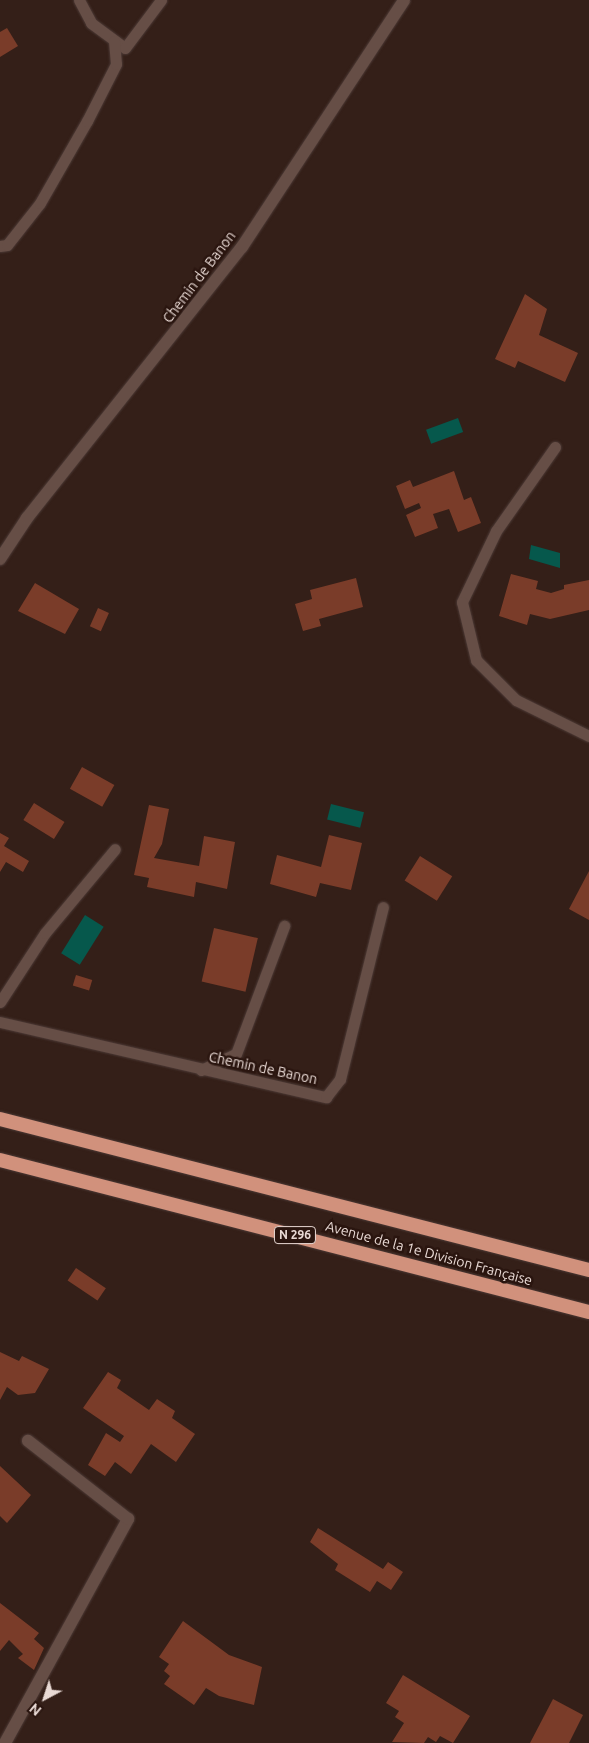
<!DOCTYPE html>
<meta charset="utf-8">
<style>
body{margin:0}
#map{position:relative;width:589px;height:1743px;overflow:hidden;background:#341f18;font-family:Ubuntu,sans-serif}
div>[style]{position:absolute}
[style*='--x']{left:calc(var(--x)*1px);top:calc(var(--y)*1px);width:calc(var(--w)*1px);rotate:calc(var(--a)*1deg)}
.water>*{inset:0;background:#06584c;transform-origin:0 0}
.building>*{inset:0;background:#7a3c29;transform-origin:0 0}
.roads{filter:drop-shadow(0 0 1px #4c3a36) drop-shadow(0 0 1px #4c3a36)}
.service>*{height:11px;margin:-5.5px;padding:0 5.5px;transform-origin:5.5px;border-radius:5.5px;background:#664e46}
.minor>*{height:12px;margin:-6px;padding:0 6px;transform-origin:6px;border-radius:6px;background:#664e46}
.trunk>*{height:14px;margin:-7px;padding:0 7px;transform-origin:7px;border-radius:7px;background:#d1917c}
span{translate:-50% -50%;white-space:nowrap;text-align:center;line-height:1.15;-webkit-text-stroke:5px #2a150f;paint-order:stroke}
.shield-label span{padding:1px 4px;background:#2a150f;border:1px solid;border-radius:4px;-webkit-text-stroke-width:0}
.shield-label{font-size:12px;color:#e9dad5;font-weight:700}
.street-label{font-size:14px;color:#e9dad5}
.north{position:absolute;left:20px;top:1673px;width:50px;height:50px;-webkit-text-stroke:4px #2a150f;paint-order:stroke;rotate:220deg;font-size:14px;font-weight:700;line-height:20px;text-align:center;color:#e9dad5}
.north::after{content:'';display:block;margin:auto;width:18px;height:22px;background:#e9dad5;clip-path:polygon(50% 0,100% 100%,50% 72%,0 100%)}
</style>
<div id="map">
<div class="water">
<i style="left:458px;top:418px;width:15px;height:34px;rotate:70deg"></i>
<i style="clip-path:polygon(531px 545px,560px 553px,560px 568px,529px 559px)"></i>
<i style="left:331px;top:804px;width:34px;height:16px;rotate:14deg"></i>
<i style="left:85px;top:915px;width:22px;height:45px;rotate:32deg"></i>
</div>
<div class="building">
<i style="clip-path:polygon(7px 28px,18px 46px,0 57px,0 32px)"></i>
<i style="clip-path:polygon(525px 294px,547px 309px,539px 335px,578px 353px,565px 382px,518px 361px,515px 368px,495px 359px)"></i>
<i style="clip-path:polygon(454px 471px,464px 500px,471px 497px,481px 523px,458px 532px,449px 509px,433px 514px,438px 528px,415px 537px,406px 515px,421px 508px,419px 503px,405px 509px,396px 486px,410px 480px,413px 487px)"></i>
<i style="clip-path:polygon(511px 574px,538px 581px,536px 589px,551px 593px,564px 589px,564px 585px,589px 580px,589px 610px,550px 619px,530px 614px,527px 625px,499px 616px)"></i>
<i style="clip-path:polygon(356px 578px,363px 607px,319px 619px,321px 626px,303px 631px,295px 604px,312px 599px,310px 590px)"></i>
<i style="clip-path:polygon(35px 583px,79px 609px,65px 634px,18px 611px)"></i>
<i style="left:98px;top:608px;width:12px;height:20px;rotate:24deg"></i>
<i style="left:82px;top:767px;width:37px;height:25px;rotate:29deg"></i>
<i style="left:34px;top:803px;width:36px;height:20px;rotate:32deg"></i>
<i style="clip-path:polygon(149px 805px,169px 809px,162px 844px,154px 858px,199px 866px,204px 836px,235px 842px,227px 889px,196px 882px,194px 897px,147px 887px,149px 878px,134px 875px)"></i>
<i style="clip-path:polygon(0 833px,9px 838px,4px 846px,29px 861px,23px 872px,6px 862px,0 872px)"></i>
<i style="clip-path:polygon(329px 835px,362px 843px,351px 890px,320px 883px,316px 897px,270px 884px,277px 855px,321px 867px)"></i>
<i style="left:420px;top:856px;width:38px;height:29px;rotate:32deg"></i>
<i style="clip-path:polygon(589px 871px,589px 920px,569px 909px)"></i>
<i style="left:214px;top:928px;width:45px;height:55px;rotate:13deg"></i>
<i style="left:76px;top:975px;width:17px;height:11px;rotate:17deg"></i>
<i style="left:76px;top:1268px;width:36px;height:15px;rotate:34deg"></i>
<i style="clip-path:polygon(0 1352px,19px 1361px,22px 1356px,49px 1369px,35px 1393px,18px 1395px,7px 1387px,0 1400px)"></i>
<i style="clip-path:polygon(108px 1372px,121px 1380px,117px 1388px,149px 1410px,157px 1399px,175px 1411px,172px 1418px,195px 1434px,176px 1462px,151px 1444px,131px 1474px,115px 1462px,105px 1476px,88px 1465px,106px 1433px,120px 1442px,124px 1436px,83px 1408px)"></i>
<i style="clip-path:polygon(0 1466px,31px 1495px,7px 1523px,0 1516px)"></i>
<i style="clip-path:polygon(318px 1528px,383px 1569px,388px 1562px,403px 1572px,391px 1590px,377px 1581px,370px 1592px,335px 1570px,338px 1564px,310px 1542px)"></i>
<i style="clip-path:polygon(0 1603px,39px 1633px,34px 1639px,44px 1648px,34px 1670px,18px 1658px,23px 1654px,9px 1640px,0 1651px)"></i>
<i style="clip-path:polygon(183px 1621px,229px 1655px,262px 1667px,254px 1705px,219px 1696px,206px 1688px,194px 1705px,164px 1684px,170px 1676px,164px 1671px,169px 1664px,159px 1657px)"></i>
<i style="clip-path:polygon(403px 1675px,470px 1716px,453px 1743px,440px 1736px,436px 1742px,428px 1737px,424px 1743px,392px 1742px,404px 1723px,395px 1717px,399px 1711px,386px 1703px)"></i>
<i style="clip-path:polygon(553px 1699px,583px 1715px,569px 1743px,530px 1743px)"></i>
</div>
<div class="roads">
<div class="service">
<i style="--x:79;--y:0;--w:26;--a:62"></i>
<i style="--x:91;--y:23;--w:42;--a:36.3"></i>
<i style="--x:125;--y:48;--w:60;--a:-53.1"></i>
<i style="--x:0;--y:246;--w:7;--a:-8"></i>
<i style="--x:7;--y:245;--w:53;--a:-51.8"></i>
<i style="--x:40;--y:203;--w:95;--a:-60.2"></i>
<i style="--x:87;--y:121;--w:64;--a:-63"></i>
<i style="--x:116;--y:64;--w:23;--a:-95"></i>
<i style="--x:555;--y:447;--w:103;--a:125.1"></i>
<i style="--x:496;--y:531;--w:79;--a:115.6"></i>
<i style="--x:462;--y:602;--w:60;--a:76.4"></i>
<i style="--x:476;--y:660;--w:57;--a:45"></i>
<i style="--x:516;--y:700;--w:81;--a:26.3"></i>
<i style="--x:0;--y:1002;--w:82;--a:-56.9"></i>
<i style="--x:45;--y:933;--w:109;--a:-50.2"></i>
<i style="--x:0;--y:1022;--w:335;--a:13"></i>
<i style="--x:326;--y:1097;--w:23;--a:-52"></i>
<i style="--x:340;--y:1079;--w:177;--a:-76"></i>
<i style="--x:201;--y:1070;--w:38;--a:-25"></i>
<i style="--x:236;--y:1054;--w:137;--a:-69.4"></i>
</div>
<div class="minor">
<i style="--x:0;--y:559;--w:49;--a:-56.6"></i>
<i style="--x:27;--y:518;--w:346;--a:-51.6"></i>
<i style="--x:242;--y:247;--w:295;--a:-56.7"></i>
<i style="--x:5;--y:1743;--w:256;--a:-61.2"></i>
<i style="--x:128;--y:1519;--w:127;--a:-142"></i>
</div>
<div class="trunk">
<i style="--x:0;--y:1119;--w:608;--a:14.38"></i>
<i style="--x:0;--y:1160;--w:608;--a:14.47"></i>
</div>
</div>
<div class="shield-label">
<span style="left:295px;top:1235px">N 296</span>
</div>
<div class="street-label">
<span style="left:199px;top:277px;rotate:-53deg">Chemin de Banon</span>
<span style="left:263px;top:1068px;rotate:12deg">Chemin de Banon</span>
<span style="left:429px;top:1253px;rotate:15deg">Avenue de la 1e Division Française</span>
</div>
<div class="north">N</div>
</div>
